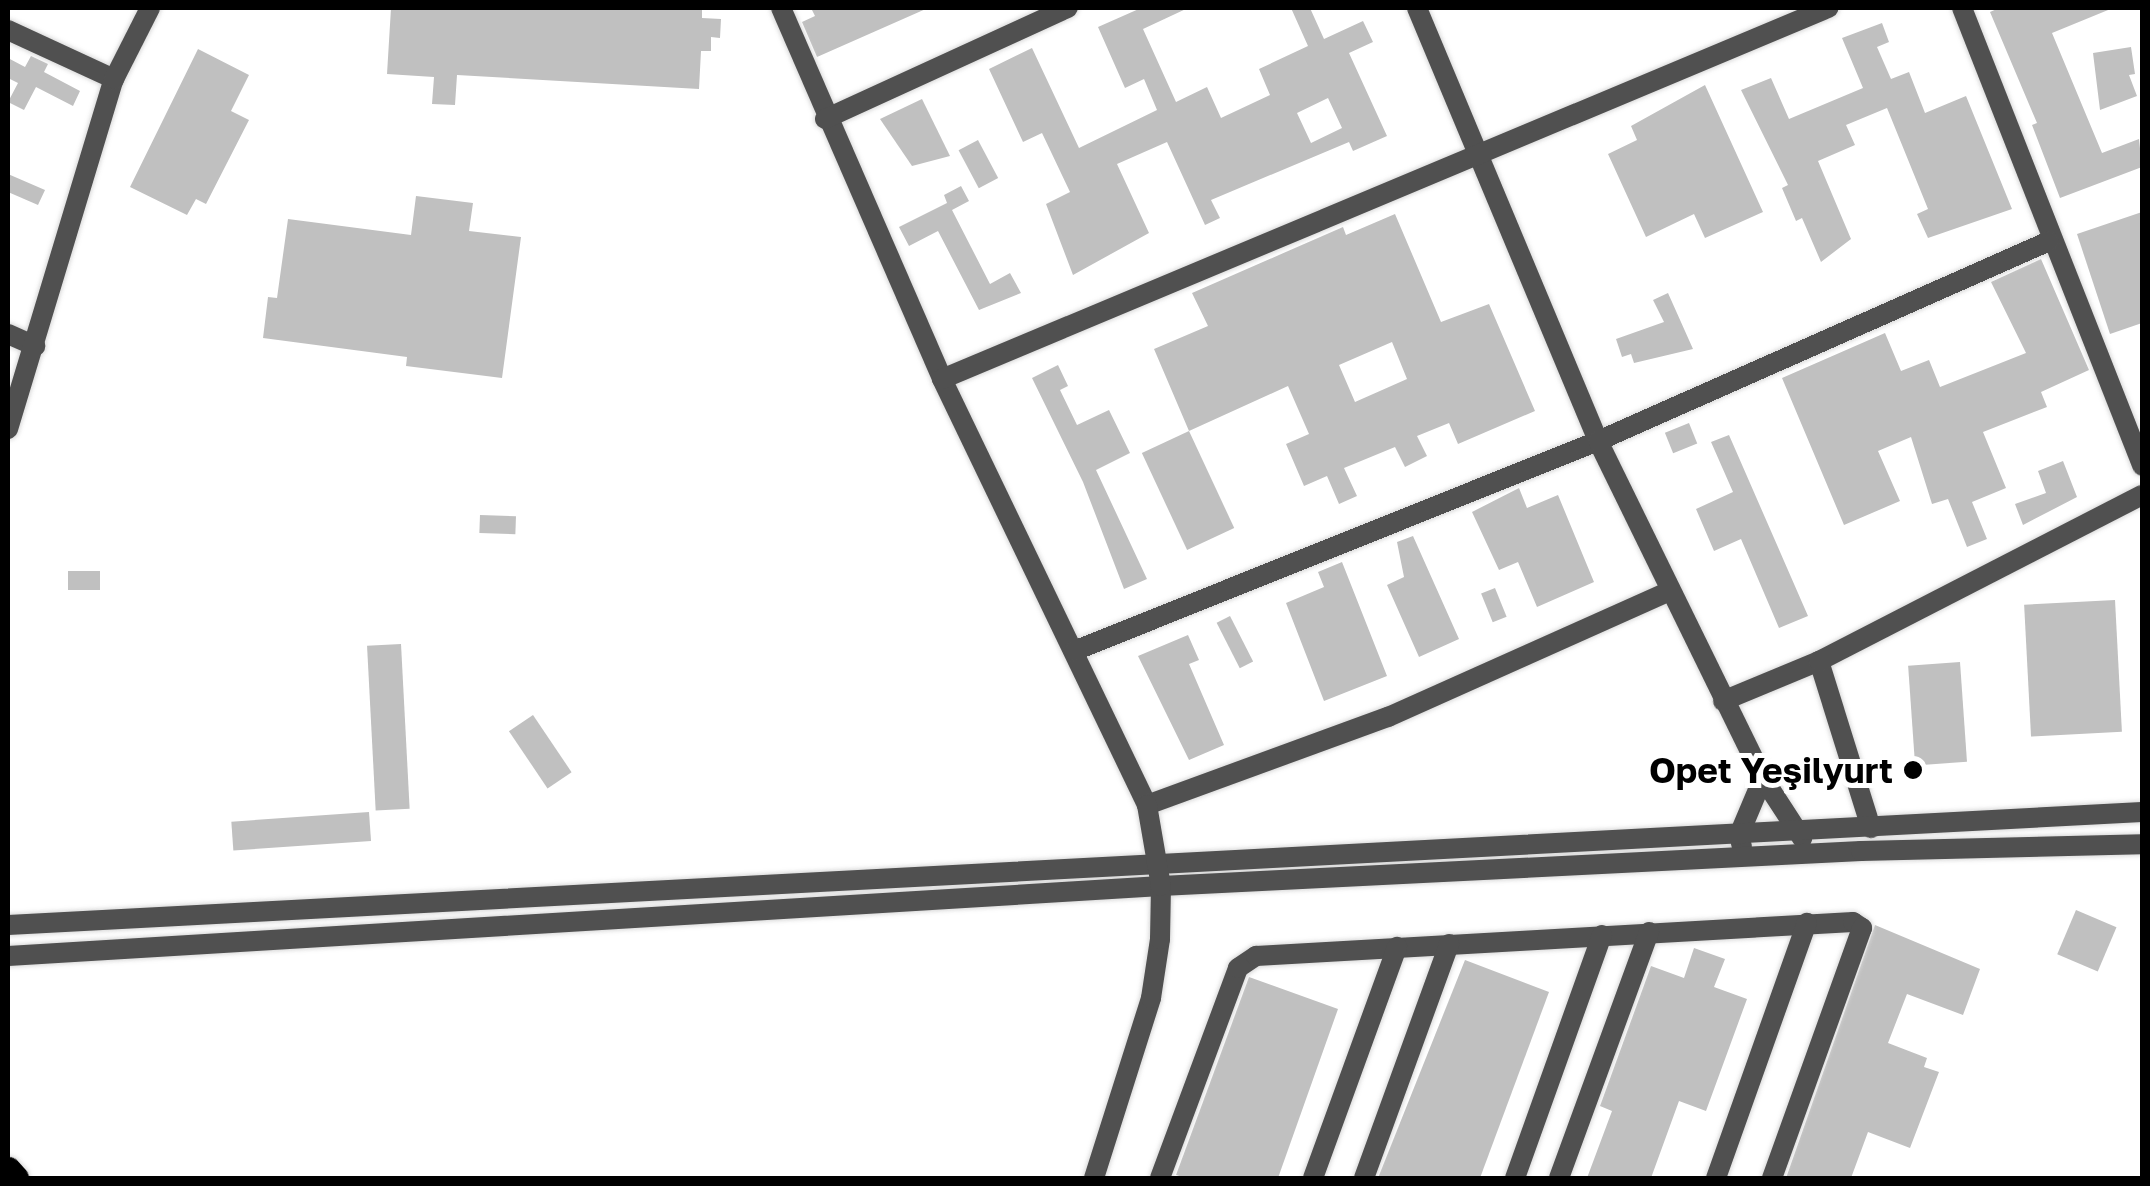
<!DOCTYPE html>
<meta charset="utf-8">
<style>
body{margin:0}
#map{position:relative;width:2150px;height:1186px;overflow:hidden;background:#fff;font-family:"Golos Text",sans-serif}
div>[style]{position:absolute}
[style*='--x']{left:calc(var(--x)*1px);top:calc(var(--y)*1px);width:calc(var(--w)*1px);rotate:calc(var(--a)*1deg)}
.building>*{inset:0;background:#c0c0c0;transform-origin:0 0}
.roads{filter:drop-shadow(0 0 2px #dbdbdb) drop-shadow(0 0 2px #dbdbdb)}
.minor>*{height:20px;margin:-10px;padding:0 10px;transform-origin:10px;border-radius:10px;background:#505050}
.major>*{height:25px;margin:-12.5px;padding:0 12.5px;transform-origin:12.5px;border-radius:12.5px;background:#000}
.dots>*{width:28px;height:28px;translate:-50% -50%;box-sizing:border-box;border:5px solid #fff;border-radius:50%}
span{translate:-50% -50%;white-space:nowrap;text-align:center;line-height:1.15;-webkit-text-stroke:10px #fff;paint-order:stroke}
.poi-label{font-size:35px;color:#000;font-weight:700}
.right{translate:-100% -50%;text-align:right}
.frame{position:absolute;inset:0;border:10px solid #000;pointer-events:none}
</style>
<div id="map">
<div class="building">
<i style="clip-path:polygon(391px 8px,702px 8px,702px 18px,721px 19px,720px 38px,711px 37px,711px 51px,701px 51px,699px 89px,457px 75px,455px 105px,432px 104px,434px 77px,387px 74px)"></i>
<i style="clip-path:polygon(811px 8px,928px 8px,817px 57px,802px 22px,815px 16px)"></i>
<i style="clip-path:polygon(evenodd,1141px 8px,1188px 8px,1143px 29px,1176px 102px,1207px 87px,1221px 118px,1270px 95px,1259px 69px,1308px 46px,1291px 8px,1310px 8px,1324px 39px,1363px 21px,1373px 42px,1349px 53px,1387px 136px,1353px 151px,1349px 142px,1211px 200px,1220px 218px,1205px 225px,1167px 142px,1117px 164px,1149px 233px,1073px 275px,1046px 204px,1070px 192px,1042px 133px,1023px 142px,989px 69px,1032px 48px,1079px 148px,1157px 110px,1144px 79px,1125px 88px,1098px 27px,1141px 8px,1328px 98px,1342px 128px,1311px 143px,1297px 113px,1328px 98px)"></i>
<i style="clip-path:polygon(1999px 8px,2113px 8px,2052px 33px,2102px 153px,2139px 139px,2142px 167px,2060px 198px,2032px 125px,2037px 123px,1990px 12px)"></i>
<i style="clip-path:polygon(1882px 23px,1889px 42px,1877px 47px,1891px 79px,1909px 72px,1925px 113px,1966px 96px,2012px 209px,1928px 238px,1917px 214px,1928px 209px,1887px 108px,1846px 125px,1855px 145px,1818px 161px,1851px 239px,1821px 262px,1802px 218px,1796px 221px,1782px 188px,1788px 185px,1741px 90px,1771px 78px,1789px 119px,1863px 88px,1842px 38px)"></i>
<i style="clip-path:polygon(2131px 47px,2135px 74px,2129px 75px,2137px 96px,2100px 110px,2093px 53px)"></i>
<i style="clip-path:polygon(198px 49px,249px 75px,231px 111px,249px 120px,206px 204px,196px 199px,187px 215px,130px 187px)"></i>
<i style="clip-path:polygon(31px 56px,48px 64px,44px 72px,80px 91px,73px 106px,36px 87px,24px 110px,8px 102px,18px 83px,8px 78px,8px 58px,25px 67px)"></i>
<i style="clip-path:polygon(1705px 85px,1763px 212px,1705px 238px,1694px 214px,1646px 237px,1608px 154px,1637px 140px,1631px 126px)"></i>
<i style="clip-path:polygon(922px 99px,950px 156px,912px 166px,880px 119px)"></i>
<i style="left:978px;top:140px;width:43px;height:22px;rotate:62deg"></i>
<i style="clip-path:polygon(8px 174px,45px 190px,38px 205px,8px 192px)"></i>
<i style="clip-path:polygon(961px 186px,969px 201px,952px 210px,990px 284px,1010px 273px,1021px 293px,979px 310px,938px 231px,909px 246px,899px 227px,947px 203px,944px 195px)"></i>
<i style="clip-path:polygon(416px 196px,473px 203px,469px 231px,521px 237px,502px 378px,406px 366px,407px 357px,263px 338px,268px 297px,277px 298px,288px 219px,411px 235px)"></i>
<i style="clip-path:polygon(2142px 212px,2142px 323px,2110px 334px,2077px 234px)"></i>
<i style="clip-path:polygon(evenodd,1395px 214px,1441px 322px,1489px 304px,1535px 411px,1458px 444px,1449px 423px,1417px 436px,1427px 456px,1405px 467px,1395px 447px,1344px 468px,1357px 496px,1339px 504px,1327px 476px,1304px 486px,1286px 444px,1309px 434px,1288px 386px,1189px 431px,1154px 349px,1208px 326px,1192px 293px,1343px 227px,1346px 235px,1395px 214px,1392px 342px,1407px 379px,1355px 402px,1339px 365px,1392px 342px)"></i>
<i style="clip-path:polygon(2041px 259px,2089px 370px,2041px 392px,2047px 407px,1983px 432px,2006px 488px,1972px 502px,1987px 539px,1967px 547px,1948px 499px,1932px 504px,1911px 437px,1878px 451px,1900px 501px,1844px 525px,1782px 378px,1885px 333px,1901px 371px,1929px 360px,1940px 387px,2026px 353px,1991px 282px)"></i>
<i style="clip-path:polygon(1668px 293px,1693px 349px,1634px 363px,1631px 354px,1622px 357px,1616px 339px,1664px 322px,1653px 300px)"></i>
<i style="clip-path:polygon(1058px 365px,1068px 386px,1060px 390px,1077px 425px,1109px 410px,1130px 453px,1096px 470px,1147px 579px,1124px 589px,1083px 482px,1032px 378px)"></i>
<i style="left:1689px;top:423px;width:22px;height:26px;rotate:68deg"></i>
<i style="left:1189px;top:431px;width:107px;height:52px;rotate:65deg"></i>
<i style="clip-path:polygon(1729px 435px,1808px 616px,1779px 628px,1741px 539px,1714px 551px,1696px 509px,1733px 492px,1711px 442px)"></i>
<i style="clip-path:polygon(2063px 461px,2077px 497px,2023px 525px,2015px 504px,2046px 493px,2038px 471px)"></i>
<i style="clip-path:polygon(1519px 488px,1527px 508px,1558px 495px,1594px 582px,1537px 607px,1518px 562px,1499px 570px,1472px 512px)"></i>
<i style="left:480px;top:515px;width:36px;height:18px;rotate:2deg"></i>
<i style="clip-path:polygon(1413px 536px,1459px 639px,1419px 657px,1387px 585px,1404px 577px,1397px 542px)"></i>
<i style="clip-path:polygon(1342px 562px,1387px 676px,1324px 701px,1286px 603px,1324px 587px,1318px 572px)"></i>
<i style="left:100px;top:571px;width:19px;height:32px;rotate:90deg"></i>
<i style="left:1495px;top:588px;width:31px;height:15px;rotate:68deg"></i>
<i style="left:2115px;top:600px;width:132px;height:91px;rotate:87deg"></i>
<i style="left:1230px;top:616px;width:51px;height:15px;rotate:63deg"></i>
<i style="clip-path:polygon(1188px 635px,1199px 660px,1189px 664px,1224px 745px,1189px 760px,1138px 656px)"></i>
<i style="left:401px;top:644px;width:165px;height:34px;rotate:87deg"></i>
<i style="left:1960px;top:662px;width:100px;height:52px;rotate:86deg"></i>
<i style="left:533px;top:715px;width:69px;height:29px;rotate:56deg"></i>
<i style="left:369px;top:812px;width:29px;height:138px;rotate:86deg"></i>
<i style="left:2076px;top:910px;width:44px;height:48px;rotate:23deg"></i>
<i style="clip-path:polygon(1875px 925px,1980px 969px,1963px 1015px,1907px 994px,1888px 1043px,1927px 1058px,1924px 1067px,1939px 1072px,1910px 1148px,1868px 1132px,1851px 1178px,1786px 1178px)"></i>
<i style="clip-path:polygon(1694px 948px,1725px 959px,1714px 987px,1747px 999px,1706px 1111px,1679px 1101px,1651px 1178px,1587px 1178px,1612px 1111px,1600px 1106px,1651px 966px,1684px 978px)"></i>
<i style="clip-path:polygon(1465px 960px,1549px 992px,1480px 1178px,1378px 1178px)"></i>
<i style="clip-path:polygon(1249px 977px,1338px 1009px,1278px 1178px,1186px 1178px,1176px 1175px)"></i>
</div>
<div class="roads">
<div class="minor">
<i style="--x:781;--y:8;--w:404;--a:66.5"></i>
<i style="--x:942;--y:379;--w:473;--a:64.3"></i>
<i style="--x:1147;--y:805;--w:257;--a:-20.1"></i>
<i style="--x:1388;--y:717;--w:307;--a:-24.1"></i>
<i style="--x:1417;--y:8;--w:469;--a:67.3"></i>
<i style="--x:1598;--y:441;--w:375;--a:63.9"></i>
<i style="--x:1962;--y:8;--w:492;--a:68.5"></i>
<i style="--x:8;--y:30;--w:117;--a:24.8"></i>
<i style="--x:825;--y:119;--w:267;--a:-24.6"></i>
<i style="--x:8;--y:334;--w:30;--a:24"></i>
<i style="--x:942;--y:379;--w:961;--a:-22.72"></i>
<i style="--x:8;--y:429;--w:366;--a:-73.2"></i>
<i style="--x:114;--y:79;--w:80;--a:-63.1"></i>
<i style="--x:1074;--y:651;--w:565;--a:-21.84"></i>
<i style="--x:1598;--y:441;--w:493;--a:-23.9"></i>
<i style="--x:1819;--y:661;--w:175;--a:72.7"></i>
<i style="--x:1723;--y:701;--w:104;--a:-22.6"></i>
<i style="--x:1819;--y:661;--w:363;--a:-27.2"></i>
<i style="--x:1742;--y:847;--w:12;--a:-104"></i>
<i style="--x:1739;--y:835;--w:62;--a:-67.2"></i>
<i style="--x:1763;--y:778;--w:72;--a:57"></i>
<i style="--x:8;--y:925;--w:2137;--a:-3.03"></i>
<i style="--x:8;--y:956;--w:1155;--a:-3.47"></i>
<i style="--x:1161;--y:886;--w:701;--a:-2.86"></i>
<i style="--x:1861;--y:851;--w:281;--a:-1.4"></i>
<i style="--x:1094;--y:1178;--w:189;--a:-72.4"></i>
<i style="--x:1151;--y:998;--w:60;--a:-81.3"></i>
<i style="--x:1160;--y:939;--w:53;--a:-88.9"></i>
<i style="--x:1161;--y:886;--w:82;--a:-99.8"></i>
<i style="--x:1160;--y:1178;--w:224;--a:-69.6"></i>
<i style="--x:1238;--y:968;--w:22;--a:-34"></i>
<i style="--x:1256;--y:956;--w:598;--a:-3.26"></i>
<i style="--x:1853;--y:922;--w:11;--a:34"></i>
<i style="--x:1862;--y:928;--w:266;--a:109.8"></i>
<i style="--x:1313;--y:1178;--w:246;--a:-70"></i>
<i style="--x:1364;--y:1178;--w:249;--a:-70"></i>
<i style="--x:1515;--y:1178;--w:258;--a:-70.3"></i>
<i style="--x:1559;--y:1178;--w:262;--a:-69.9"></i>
<i style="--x:1716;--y:1178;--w:271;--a:-70.4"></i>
</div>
<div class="major">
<i style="--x:8;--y:1169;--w:12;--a:48"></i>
</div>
</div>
<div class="dots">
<i style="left:1913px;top:770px;background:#000"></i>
</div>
<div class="poi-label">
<span class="right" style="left:1893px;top:770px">Opet Yeşilyurt</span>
</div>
<div class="frame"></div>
</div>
